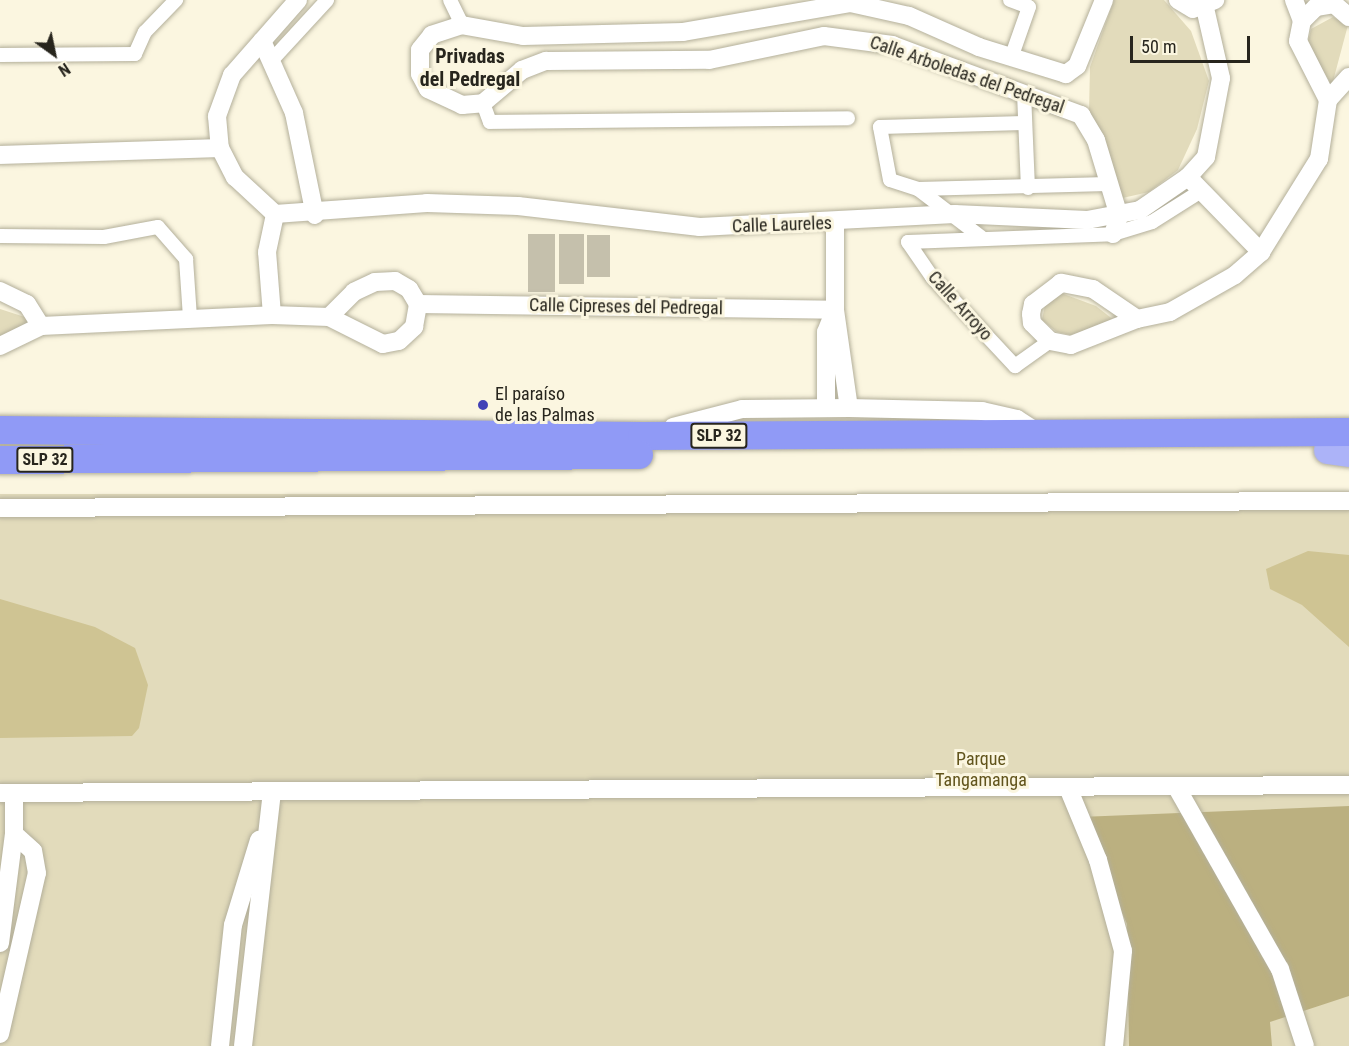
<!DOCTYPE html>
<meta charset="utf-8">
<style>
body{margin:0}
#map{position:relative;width:1349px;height:1046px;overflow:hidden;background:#fbf6e0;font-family:"Roboto Condensed",sans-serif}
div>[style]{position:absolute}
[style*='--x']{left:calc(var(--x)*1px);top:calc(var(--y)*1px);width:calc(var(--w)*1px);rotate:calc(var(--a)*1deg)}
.green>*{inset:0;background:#e2dbbb;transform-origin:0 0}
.forest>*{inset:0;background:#bbb080}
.water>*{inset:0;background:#cfc493}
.building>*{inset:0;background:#c5c0ac;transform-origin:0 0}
.roads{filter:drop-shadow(0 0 2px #b3af9a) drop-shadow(0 0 2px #b3af9a)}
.pedestrian>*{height:14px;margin:-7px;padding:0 7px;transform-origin:7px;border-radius:7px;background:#fff}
.minor>*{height:18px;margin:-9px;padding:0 9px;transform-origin:9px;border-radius:9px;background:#fff}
.primary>*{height:27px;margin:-13.5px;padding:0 13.5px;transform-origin:13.5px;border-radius:13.5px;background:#acb3f8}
.trunk>*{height:28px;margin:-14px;padding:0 14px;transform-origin:14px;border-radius:14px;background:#909af6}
.dots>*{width:16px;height:16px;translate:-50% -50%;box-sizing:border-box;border:3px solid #fbf6e0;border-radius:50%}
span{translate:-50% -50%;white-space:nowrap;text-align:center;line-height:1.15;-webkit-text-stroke:6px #fbf6e0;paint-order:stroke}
.shield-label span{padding:2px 4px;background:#fbf6e0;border:2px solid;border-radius:4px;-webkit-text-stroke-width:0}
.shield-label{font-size:16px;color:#27251d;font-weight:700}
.street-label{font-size:18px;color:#27251d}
.poi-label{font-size:18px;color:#27251d}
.left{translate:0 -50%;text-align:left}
.park-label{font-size:18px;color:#61541c}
.neighbourhood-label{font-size:20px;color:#27251d;font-weight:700}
.north{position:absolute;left:24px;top:24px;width:60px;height:60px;-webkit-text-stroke:4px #fbf6e0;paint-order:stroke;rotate:147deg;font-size:16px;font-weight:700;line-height:24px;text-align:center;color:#27251d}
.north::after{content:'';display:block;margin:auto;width:21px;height:27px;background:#27251d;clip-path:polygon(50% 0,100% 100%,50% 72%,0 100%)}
.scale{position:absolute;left:1130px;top:36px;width:120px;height:27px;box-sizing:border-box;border:3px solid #27251d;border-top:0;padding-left:8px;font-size:18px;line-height:21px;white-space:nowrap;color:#27251d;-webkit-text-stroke:4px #fbf6e0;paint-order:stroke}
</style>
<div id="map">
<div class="green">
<i style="clip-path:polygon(1114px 0,1164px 0,1191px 31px,1209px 81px,1197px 129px,1178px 170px,1149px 192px,1118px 199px,1089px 112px,1090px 67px)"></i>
<i style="clip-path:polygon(1333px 17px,1348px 25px,1332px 85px,1307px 46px,1311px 29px)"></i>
<i style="clip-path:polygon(1061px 293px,1096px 306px,1115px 321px,1071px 335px,1057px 332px,1042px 320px,1045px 305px)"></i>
<i style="clip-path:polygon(0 309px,31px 319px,1px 343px,0 343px)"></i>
<i style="left:1349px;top:494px;width:552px;height:1349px;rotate:90deg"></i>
</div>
<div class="forest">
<i style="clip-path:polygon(1349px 806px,1349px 996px,1270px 1022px,1272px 1046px,1129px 1046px,1127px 924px,1080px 817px)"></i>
</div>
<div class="water">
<i style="clip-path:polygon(1308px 551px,1349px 555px,1349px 647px,1302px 605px,1270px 589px,1266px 569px)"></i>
<i style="clip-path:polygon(0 599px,95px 627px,135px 648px,148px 685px,139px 728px,132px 736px,0 738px)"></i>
</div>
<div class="building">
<i style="left:528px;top:234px;width:27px;height:58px"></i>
<i style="left:559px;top:234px;width:25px;height:50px"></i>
<i style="left:587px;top:235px;width:23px;height:42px"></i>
</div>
<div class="roads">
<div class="pedestrian">
<i style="--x:450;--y:0;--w:28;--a:64"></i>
<i style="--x:1010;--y:0;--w:20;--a:20"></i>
<i style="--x:1029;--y:7;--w:54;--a:109.4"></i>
<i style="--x:0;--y:55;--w:135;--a:-0.4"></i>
<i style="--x:135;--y:54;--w:24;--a:-66"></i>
<i style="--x:145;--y:32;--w:45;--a:-45.9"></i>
<i style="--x:271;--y:61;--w:83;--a:-47.4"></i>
<i style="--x:1024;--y:93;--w:95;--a:87.6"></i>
<i style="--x:483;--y:103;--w:20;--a:70"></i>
<i style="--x:490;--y:122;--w:358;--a:-0.6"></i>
<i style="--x:918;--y:189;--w:190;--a:-1.5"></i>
<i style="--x:0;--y:236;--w:104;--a:0.6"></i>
<i style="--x:104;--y:237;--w:55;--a:-10.5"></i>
<i style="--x:158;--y:227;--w:43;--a:48.8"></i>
<i style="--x:186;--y:259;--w:58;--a:86.1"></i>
<i style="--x:981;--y:237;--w:79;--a:-142.7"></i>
<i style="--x:918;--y:189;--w:29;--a:-162"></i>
<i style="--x:890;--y:180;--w:54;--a:-100.7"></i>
<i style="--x:880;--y:127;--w:144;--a:-1.6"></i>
<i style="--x:908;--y:242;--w:205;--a:-2.2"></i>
<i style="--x:1113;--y:234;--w:41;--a:-17.1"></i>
<i style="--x:1152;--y:222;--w:58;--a:-32.3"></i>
<i style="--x:908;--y:242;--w:42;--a:55.6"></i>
<i style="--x:932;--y:277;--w:122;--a:47"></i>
<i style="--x:1015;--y:366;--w:43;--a:-35.5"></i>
</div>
<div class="minor">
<i style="--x:298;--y:0;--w:100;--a:131.3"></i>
<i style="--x:232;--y:75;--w:44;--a:110.1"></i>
<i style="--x:217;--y:116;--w:32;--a:85"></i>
<i style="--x:220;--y:148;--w:33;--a:63"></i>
<i style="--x:235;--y:177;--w:54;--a:42.8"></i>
<i style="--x:275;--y:214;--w:152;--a:-4.1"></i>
<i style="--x:427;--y:203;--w:91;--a:1.9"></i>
<i style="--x:518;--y:206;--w:183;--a:6.6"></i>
<i style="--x:700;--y:227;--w:255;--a:-2.9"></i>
<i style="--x:955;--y:214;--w:132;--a:2.6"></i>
<i style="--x:1087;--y:220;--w:54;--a:-10.7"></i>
<i style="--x:1140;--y:210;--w:58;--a:-34.5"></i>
<i style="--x:1188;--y:177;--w:27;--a:-48"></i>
<i style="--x:1206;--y:157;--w:80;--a:-79.2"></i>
<i style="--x:1221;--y:78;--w:72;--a:-102.9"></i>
<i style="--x:1104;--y:0;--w:71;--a:112.2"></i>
<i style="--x:1077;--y:66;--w:14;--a:144"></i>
<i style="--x:1066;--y:74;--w:91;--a:-162.8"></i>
<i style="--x:979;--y:47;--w:77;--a:-156.1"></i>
<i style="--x:909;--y:16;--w:59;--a:-167.4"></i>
<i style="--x:851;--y:3;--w:170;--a:170.2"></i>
<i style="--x:683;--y:32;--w:160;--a:178.6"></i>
<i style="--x:523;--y:36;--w:62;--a:-169.8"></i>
<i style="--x:462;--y:25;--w:32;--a:162"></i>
<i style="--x:432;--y:35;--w:19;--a:129"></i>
<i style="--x:420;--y:50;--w:24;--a:90"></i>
<i style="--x:420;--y:74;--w:17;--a:62"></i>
<i style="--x:428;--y:89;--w:38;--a:25"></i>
<i style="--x:462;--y:105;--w:21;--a:-5"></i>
<i style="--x:483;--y:103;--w:51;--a:-40.2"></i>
<i style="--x:522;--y:70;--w:26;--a:-21"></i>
<i style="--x:546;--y:61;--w:163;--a:-0.4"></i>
<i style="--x:709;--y:60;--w:117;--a:-11.8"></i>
<i style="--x:824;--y:36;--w:69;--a:7.5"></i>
<i style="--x:892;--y:45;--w:202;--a:20.3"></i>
<i style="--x:1081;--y:115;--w:29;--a:59"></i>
<i style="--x:1096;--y:140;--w:79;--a:73.2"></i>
<i style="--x:1119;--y:216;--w:19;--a:108"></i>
<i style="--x:1178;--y:0;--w:17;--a:31"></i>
<i style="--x:1193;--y:9;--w:24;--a:-22"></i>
<i style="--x:1294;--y:0;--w:22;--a:69"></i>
<i style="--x:262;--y:41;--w:79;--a:66"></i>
<i style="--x:294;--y:113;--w:104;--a:78.4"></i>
<i style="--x:1328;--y:100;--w:66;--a:-117"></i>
<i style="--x:1298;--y:41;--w:20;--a:-79"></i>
<i style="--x:1302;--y:21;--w:20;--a:-45"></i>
<i style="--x:1316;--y:7;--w:18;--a:-9"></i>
<i style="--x:1334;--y:4;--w:20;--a:41"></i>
<i style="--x:0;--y:155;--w:220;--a:-1.8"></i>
<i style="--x:1188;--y:177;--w:105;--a:45.8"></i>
<i style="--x:835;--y:224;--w:86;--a:90"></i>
<i style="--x:835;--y:310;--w:99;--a:81.9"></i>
<i style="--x:0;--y:291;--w:30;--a:26"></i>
<i style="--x:27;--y:304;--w:26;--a:58"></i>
<i style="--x:418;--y:304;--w:417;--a:0.8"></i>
<i style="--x:272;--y:315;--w:63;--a:-94.5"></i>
<i style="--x:267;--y:252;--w:39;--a:-78"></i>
<i style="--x:1137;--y:319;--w:53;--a:-145.7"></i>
<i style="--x:1093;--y:289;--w:33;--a:-169"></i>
<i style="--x:1061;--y:283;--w:35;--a:143"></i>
<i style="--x:1033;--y:304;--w:10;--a:101"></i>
<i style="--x:1031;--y:314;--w:9;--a:84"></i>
<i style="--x:1032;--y:323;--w:25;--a:45"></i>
<i style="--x:1050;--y:341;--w:21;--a:11"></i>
<i style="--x:1071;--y:345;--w:71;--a:-21.5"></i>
<i style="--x:1137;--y:319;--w:34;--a:-12"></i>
<i style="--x:1170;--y:312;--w:75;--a:-29.6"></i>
<i style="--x:1235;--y:275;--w:35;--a:-41"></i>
<i style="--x:1261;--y:252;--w:110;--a:-58.1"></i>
<i style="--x:1319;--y:159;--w:60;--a:-81.3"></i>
<i style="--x:1328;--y:100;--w:31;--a:-48"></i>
<i style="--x:0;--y:346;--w:46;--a:-26"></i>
<i style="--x:41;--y:326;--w:231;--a:-2.7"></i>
<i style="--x:272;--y:315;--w:57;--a:2"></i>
<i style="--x:329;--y:317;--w:60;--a:26.6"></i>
<i style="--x:383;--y:344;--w:16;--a:-11"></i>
<i style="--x:399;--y:341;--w:21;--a:-43"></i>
<i style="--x:414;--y:327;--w:23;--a:-80"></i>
<i style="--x:418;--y:304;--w:17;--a:-121"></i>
<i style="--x:409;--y:289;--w:16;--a:-150"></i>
<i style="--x:395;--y:281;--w:20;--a:177"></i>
<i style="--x:375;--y:282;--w:23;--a:155"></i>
<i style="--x:354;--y:292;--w:35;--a:135"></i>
<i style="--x:826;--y:408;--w:76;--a:-90"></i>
<i style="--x:826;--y:332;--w:24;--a:-68"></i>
<i style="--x:673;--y:427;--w:71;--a:-14.6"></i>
<i style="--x:742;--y:409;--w:107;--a:-0.5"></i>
<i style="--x:849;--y:408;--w:133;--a:1.3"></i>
<i style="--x:982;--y:411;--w:36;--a:13"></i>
<i style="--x:1017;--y:419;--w:24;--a:33"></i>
<i style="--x:0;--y:508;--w:1349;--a:-0.3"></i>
<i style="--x:1177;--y:788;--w:208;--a:60.4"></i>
<i style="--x:1280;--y:969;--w:81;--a:72"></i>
<i style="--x:1069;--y:790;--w:76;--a:67.5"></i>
<i style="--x:1098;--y:860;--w:94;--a:74.6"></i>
<i style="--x:1123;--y:951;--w:95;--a:95.4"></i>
<i style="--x:0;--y:793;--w:1349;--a:-0.34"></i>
<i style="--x:0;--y:943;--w:110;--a:-82.7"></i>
<i style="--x:0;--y:1034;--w:165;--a:-77.1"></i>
<i style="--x:37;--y:873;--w:22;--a:-100"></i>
<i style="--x:33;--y:851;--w:25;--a:-138"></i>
<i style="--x:14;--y:834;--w:41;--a:-90"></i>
<i style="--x:220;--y:1046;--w:122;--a:-83.9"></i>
<i style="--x:233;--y:925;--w:89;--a:-73"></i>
<i style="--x:243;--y:1046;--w:255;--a:-83.5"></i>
</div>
<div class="primary">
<i style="--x:1327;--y:450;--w:22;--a:8"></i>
</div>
<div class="trunk">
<i style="--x:0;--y:430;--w:642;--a:0.54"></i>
<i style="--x:642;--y:436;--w:707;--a:-0.32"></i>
<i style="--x:0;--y:460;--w:639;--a:-0.45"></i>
</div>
</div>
<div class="dots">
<i style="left:483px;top:405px;background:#4141b6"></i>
</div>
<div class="shield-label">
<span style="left:719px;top:436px">SLP 32</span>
<span style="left:45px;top:460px">SLP 32</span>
</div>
<div class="street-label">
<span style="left:967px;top:75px;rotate:19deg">Calle Arboledas del Pedregal</span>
<span style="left:782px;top:225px;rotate:-2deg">Calle Laureles</span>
<span style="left:960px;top:306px;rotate:48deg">Calle Arroyo</span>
<span style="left:626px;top:307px;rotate:1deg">Calle Cipreses del Pedregal</span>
</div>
<div class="poi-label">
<span class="left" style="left:495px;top:405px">El paraíso<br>de las Palmas</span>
</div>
<div class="park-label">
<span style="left:981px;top:770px">Parque<br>Tangamanga</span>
</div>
<div class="neighbourhood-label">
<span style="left:470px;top:68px">Privadas<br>del Pedregal</span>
</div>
<div class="north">N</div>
<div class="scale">50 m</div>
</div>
